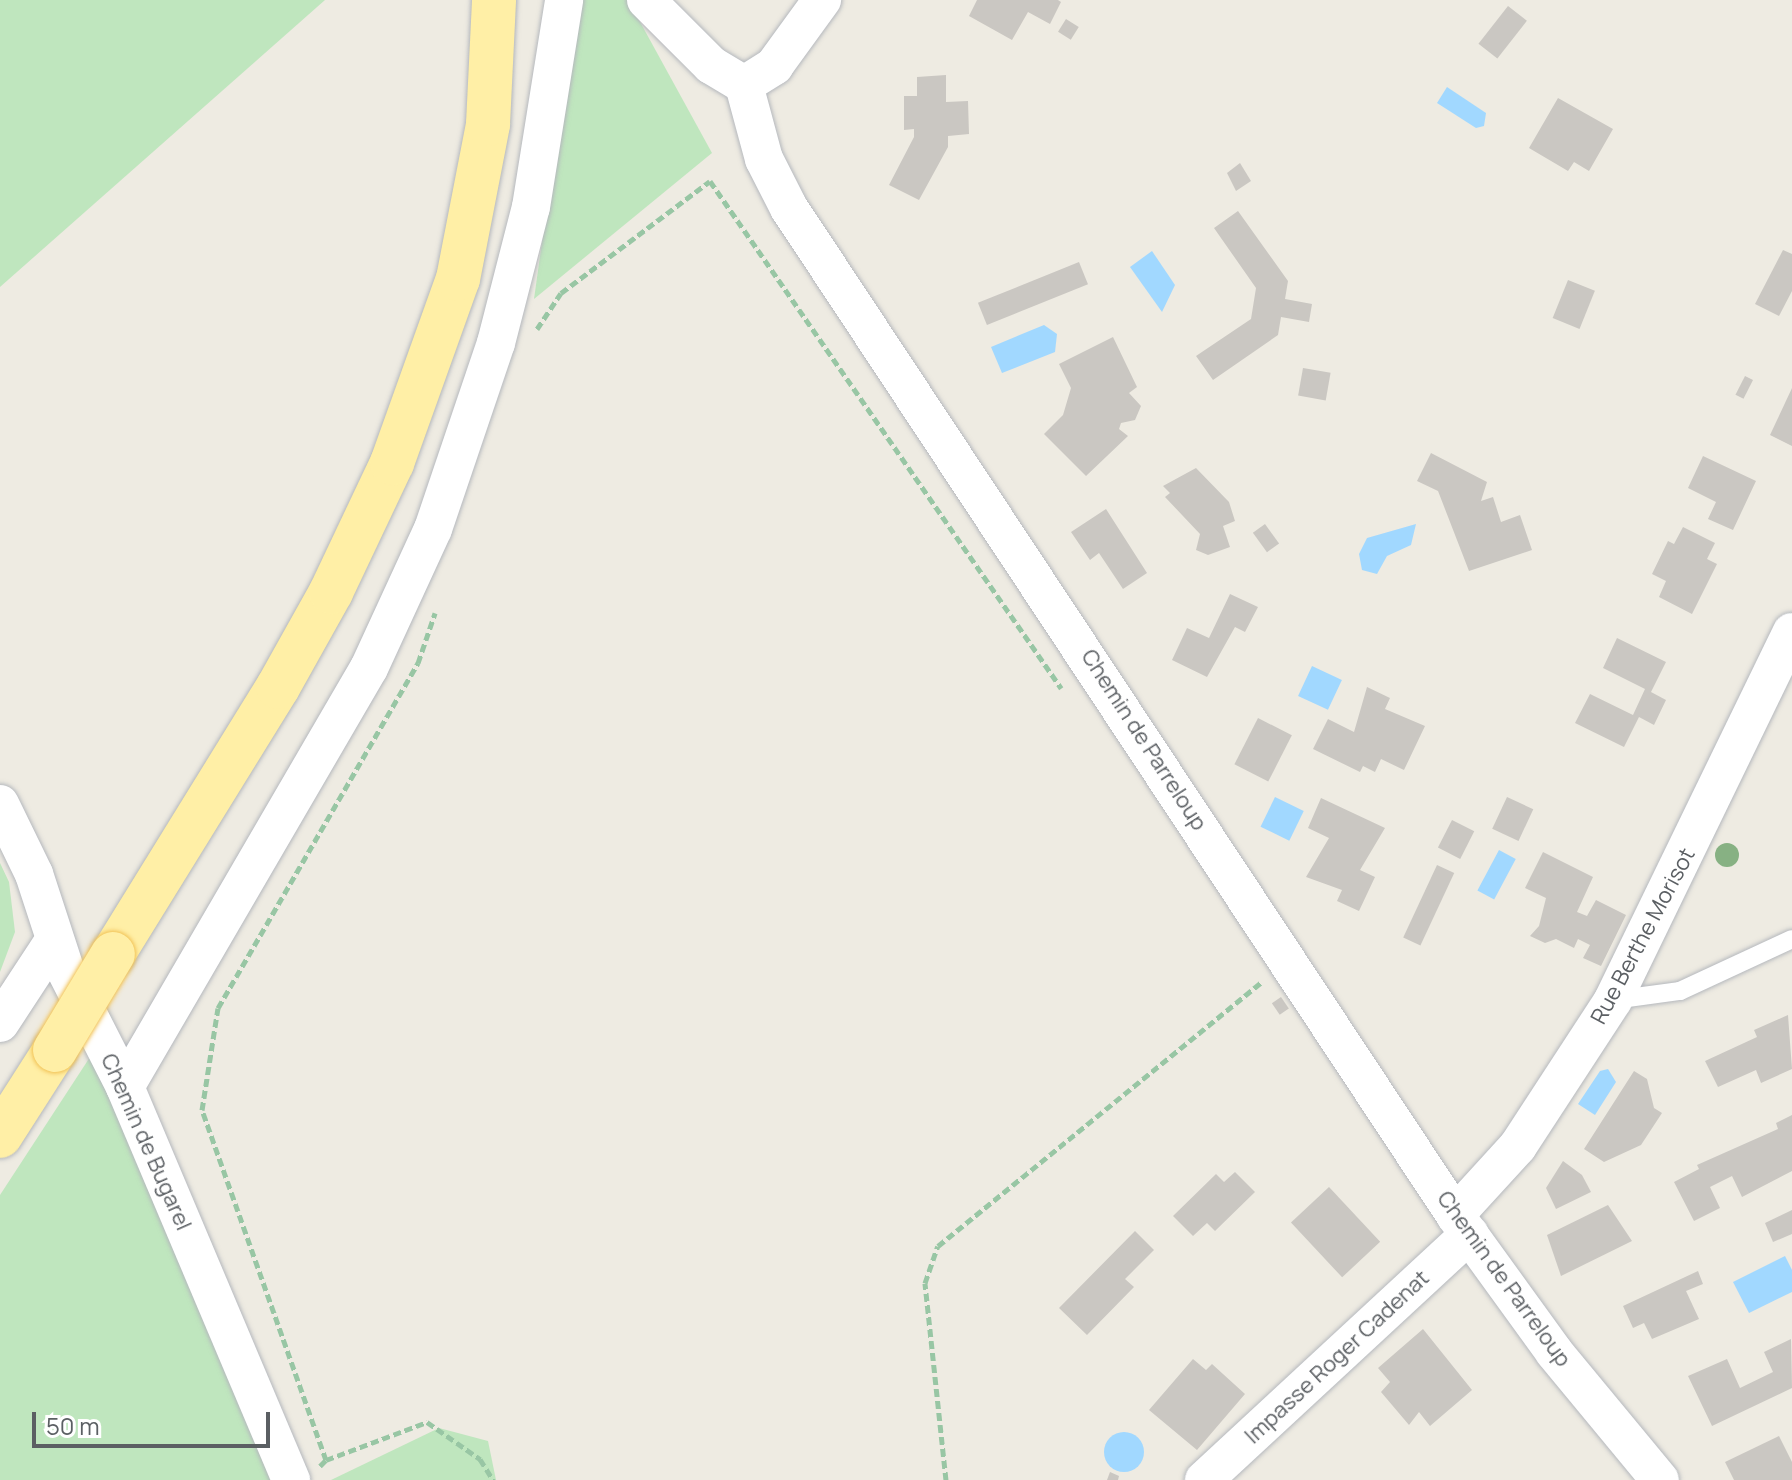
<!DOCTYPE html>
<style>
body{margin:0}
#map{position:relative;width:1792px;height:1480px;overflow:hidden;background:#eeebe2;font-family:Manrope,sans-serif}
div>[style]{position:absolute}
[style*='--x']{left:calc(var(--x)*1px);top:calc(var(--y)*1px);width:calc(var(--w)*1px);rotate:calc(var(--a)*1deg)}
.green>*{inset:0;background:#bfe6be}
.water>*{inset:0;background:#a1d8ff;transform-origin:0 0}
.round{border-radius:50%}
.building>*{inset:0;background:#cac7c2;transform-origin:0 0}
.path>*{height:5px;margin-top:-2.5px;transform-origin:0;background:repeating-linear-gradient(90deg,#98c6a4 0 8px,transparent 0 12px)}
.roads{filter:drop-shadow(0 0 2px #b5b8bd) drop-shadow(0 0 2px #b5b8bd)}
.service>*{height:18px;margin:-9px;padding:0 9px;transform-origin:9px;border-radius:9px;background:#fff}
.minor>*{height:38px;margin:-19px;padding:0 19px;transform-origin:19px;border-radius:19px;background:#fff}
.primary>*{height:44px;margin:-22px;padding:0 22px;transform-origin:22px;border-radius:22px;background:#ffefa6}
.bridges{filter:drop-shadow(0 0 2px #f2c357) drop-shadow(0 0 2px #f2c357)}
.primary-bridge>*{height:44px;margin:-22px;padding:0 22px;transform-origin:22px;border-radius:22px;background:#ffefa6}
.trees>*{width:24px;height:24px;margin:-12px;border-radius:50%;background:#87b183}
span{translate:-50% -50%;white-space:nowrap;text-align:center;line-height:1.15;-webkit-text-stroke:7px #fff;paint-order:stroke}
.street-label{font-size:22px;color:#5b5f63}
.scale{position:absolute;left:32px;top:1412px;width:238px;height:36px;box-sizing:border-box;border:4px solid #5b5f63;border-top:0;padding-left:10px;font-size:24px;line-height:28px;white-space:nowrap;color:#5b5f63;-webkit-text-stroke:6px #fff;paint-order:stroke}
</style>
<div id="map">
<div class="green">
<i style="clip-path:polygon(0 0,325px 0,0 287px)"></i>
<i style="clip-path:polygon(576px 0,628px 0,712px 153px,534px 299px)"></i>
<i style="clip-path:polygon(0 863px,9px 882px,15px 932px,0 972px)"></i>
<i style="clip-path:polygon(92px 1054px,282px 1480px,0 1480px,0 1195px)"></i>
<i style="clip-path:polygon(439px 1428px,488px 1441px,496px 1480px,331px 1480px)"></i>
</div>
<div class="water">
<i style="clip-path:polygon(1447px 87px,1486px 113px,1484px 126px,1476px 128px,1437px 103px)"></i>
<i style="clip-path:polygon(1152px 251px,1175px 285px,1162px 312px,1130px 267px)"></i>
<i style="clip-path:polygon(1044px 325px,1057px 334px,1055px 352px,1002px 373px,991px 347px)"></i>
<i style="clip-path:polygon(1416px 524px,1411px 545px,1387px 556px,1377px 574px,1362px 570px,1359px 554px,1367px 538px)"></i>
<i style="left:1312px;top:666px;width:33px;height:33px;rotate:25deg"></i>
<i style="left:1275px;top:797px;width:32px;height:33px;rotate:26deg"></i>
<i style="left:1499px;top:850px;width:19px;height:46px;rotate:28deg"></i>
<i style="clip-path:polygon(1608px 1069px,1616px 1082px,1595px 1115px,1578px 1104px,1600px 1071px)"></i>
<i style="clip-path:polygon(1785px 1256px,1792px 1270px,1792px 1292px,1749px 1313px,1733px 1282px)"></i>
<i class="round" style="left:1104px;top:1432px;width:40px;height:40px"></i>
</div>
<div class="building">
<i style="clip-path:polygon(977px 0,1058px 0,1061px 2px,1050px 24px,1028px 12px,1012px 40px,969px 16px)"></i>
<i style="left:1508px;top:6px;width:24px;height:48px;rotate:38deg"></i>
<i style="left:1066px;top:19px;width:15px;height:15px;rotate:32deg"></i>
<i style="clip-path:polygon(946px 75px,946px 102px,968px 101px,969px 134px,948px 136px,948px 147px,919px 200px,889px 185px,914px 137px,914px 129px,904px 130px,904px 96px,917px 96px,917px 77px)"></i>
<i style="clip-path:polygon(1558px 98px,1613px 129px,1589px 171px,1574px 162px,1568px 171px,1529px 148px)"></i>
<i style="clip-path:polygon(1240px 163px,1251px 181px,1236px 191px,1227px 173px)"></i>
<i style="clip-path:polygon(1238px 211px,1288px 281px,1285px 299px,1312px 304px,1309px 322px,1281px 317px,1278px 335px,1213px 380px,1196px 356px,1251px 319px,1256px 288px,1214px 228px)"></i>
<i style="clip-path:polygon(1783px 250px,1792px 254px,1792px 291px,1779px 316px,1755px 304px)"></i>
<i style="left:1079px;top:262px;width:24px;height:109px;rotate:68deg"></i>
<i style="left:1568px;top:280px;width:29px;height:41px;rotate:22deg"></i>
<i style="clip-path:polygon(1113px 337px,1137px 387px,1129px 393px,1141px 406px,1135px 420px,1121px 423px,1119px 429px,1128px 436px,1086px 476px,1044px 434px,1063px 415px,1071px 388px,1059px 364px)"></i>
<i style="left:1303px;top:368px;width:28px;height:28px;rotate:10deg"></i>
<i style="left:1745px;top:376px;width:9px;height:21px;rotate:27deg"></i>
<i style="clip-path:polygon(1792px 388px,1792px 446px,1770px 435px)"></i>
<i style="clip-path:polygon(1431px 453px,1487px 482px,1481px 501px,1493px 497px,1501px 522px,1520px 515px,1532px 550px,1469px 571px,1438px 491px,1417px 481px)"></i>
<i style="clip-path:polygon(1703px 456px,1756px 481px,1733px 530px,1708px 519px,1716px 502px,1688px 488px)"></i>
<i style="clip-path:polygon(1196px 468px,1229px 502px,1235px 521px,1223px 526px,1230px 547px,1208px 555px,1196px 550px,1200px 534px,1165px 497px,1170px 493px,1163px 486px)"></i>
<i style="clip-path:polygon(1106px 509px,1147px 573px,1123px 589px,1099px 553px,1090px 560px,1071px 532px)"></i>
<i style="left:1265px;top:524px;width:24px;height:15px;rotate:54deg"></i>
<i style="clip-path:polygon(1683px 527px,1715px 543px,1707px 559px,1717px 564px,1692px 614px,1659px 597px,1666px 581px,1652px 574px,1668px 541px,1674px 544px)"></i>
<i style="clip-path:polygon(1230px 594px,1258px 607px,1245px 632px,1235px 627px,1207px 677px,1172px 660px,1187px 628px,1209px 638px)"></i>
<i style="clip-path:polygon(1617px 638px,1666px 662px,1651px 692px,1666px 700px,1654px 725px,1639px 717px,1624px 747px,1575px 723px,1590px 694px,1633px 715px,1645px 689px,1603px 668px)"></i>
<i style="clip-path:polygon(1367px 687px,1390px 698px,1385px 709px,1425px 726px,1404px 770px,1381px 759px,1375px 772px,1363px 766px,1360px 772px,1313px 749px,1328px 719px,1354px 732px)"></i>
<i style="left:1258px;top:718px;width:38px;height:52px;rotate:27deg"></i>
<i style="left:1507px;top:797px;width:29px;height:35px;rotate:25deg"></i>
<i style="clip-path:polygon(1321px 798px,1385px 828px,1360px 870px,1375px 877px,1359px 911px,1337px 901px,1342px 890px,1306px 877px,1329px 838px,1308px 828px)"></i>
<i style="left:1452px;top:820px;width:25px;height:31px;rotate:27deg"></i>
<i style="clip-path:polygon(1543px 852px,1593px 877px,1577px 912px,1587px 916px,1596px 900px,1626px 915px,1601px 966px,1583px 958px,1590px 945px,1578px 939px,1574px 948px,1556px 939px,1545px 943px,1530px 936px,1539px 926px,1546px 898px,1525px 888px)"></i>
<i style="left:1437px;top:865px;width:19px;height:80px;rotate:25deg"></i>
<i style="left:1281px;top:997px;width:14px;height:11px;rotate:56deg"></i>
<i style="clip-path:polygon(1788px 1015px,1792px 1069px,1761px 1083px,1756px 1070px,1718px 1087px,1705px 1061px,1757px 1037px,1754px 1030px)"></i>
<i style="clip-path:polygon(1634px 1071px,1647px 1079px,1654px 1108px,1662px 1113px,1641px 1145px,1604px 1162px,1584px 1149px)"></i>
<i style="clip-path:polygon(1792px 1115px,1792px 1171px,1742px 1197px,1732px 1176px,1710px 1187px,1720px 1208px,1694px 1221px,1674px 1182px,1699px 1169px,1697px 1165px,1778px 1129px,1776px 1123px)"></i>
<i style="clip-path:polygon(1563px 1161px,1582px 1175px,1591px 1192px,1556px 1209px,1546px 1188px)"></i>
<i style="clip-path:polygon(1235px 1172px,1255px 1192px,1215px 1231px,1207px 1223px,1193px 1236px,1173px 1216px,1216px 1174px,1224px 1182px)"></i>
<i style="left:1329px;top:1187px;width:75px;height:52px;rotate:47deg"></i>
<i style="clip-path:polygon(1608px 1205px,1632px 1241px,1561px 1276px,1547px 1235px)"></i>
<i style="clip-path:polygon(1792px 1210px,1792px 1234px,1773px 1242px,1765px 1223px)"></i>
<i style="clip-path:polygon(1135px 1231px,1154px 1250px,1125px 1279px,1134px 1287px,1087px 1335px,1059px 1308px)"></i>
<i style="clip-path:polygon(1698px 1271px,1703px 1284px,1686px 1291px,1699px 1319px,1652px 1339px,1644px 1323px,1633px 1328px,1623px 1306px)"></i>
<i style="clip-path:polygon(1423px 1329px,1472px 1390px,1430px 1426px,1419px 1412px,1409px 1425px,1381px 1392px,1390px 1382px,1378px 1368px)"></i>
<i style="clip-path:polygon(1791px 1339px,1792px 1388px,1712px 1426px,1688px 1376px,1727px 1359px,1740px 1388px,1773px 1372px,1764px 1352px)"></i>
<i style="clip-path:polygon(1193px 1359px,1206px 1370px,1212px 1364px,1245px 1394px,1197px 1450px,1149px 1410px)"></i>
<i style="clip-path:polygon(1779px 1436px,1792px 1462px,1792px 1480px,1734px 1480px,1725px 1462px)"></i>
<i style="clip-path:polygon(1110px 1472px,1119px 1476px,1118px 1480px,1107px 1480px)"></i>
</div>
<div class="path">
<i style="--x:537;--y:329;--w:43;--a:-56.3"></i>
<i style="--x:561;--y:293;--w:186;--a:-36.9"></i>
<i style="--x:710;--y:181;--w:617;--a:55.3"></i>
<i style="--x:326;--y:1460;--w:108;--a:-20.6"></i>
<i style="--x:427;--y:1422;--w:65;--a:34.9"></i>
<i style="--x:480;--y:1459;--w:25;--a:58"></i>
<i style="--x:320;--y:1466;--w:8;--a:-45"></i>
<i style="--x:326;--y:1460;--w:371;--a:-109.5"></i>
<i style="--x:202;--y:1110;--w:103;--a:-81.1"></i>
<i style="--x:218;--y:1008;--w:399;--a:-59.9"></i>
<i style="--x:418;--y:663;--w:53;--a:-71.2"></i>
<i style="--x:946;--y:1480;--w:198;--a:-96.1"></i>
<i style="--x:925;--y:1283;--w:39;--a:-71"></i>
<i style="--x:938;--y:1246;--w:418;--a:-39.2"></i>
</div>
<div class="roads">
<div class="service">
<i style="--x:1613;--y:1000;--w:68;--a:-7.7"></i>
<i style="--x:1680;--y:991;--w:123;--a:-24.9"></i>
</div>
<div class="minor">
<i style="--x:646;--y:0;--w:92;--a:45"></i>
<i style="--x:711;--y:65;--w:39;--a:31"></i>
<i style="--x:744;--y:85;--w:77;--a:74.9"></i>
<i style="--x:764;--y:159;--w:55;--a:63"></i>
<i style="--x:789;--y:208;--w:1207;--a:56.52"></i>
<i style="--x:1455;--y:1215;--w:169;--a:54.1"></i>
<i style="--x:1554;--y:1352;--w:166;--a:50.4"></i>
<i style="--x:744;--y:85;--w:36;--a:-32"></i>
<i style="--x:774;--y:66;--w:82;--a:-54"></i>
<i style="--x:0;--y:804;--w:78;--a:64.1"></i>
<i style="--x:34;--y:874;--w:100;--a:71.9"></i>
<i style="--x:65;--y:969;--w:132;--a:63"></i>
<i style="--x:125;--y:1087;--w:427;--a:67.1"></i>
<i style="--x:0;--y:1023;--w:97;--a:-56.8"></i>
<i style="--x:125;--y:1087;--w:485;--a:-59.8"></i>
<i style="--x:369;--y:668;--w:153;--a:-65.3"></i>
<i style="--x:433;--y:529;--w:196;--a:-71.3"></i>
<i style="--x:496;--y:343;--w:140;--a:-75.6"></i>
<i style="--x:531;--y:207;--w:210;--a:-80.9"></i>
<i style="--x:1455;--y:1215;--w:93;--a:-47.6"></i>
<i style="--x:1518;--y:1146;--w:174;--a:-56.9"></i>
<i style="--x:1613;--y:1000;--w:409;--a:-64.1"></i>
<i style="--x:1204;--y:1480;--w:362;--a:-42.8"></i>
</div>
<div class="primary">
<i style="--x:113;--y:954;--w:314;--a:-58.3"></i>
<i style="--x:278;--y:687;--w:109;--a:-60.8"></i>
<i style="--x:331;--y:592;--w:143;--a:-64.7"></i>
<i style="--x:392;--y:463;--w:195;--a:-70.3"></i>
<i style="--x:458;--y:279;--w:158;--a:-79"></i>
<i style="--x:488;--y:124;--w:124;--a:-87.2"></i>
<i style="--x:0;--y:1136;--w:102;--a:-57.4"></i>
</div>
</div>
<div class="bridges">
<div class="primary-bridge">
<i style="--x:55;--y:1050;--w:112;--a:-58.9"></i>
</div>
</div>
<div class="trees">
<i style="left:1727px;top:855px"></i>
</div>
<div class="street-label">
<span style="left:1144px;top:740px;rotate:57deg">Chemin de Parreloup</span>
<span style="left:1643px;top:936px;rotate:-62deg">Rue Berthe Morisot</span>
<span style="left:146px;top:1142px;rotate:66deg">Chemin de Bugarel</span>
<span style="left:1504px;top:1279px;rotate:54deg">Chemin de Parreloup</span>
<span style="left:1337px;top:1357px;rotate:-43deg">Impasse Roger Cadenat</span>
</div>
<div class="scale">50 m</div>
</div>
